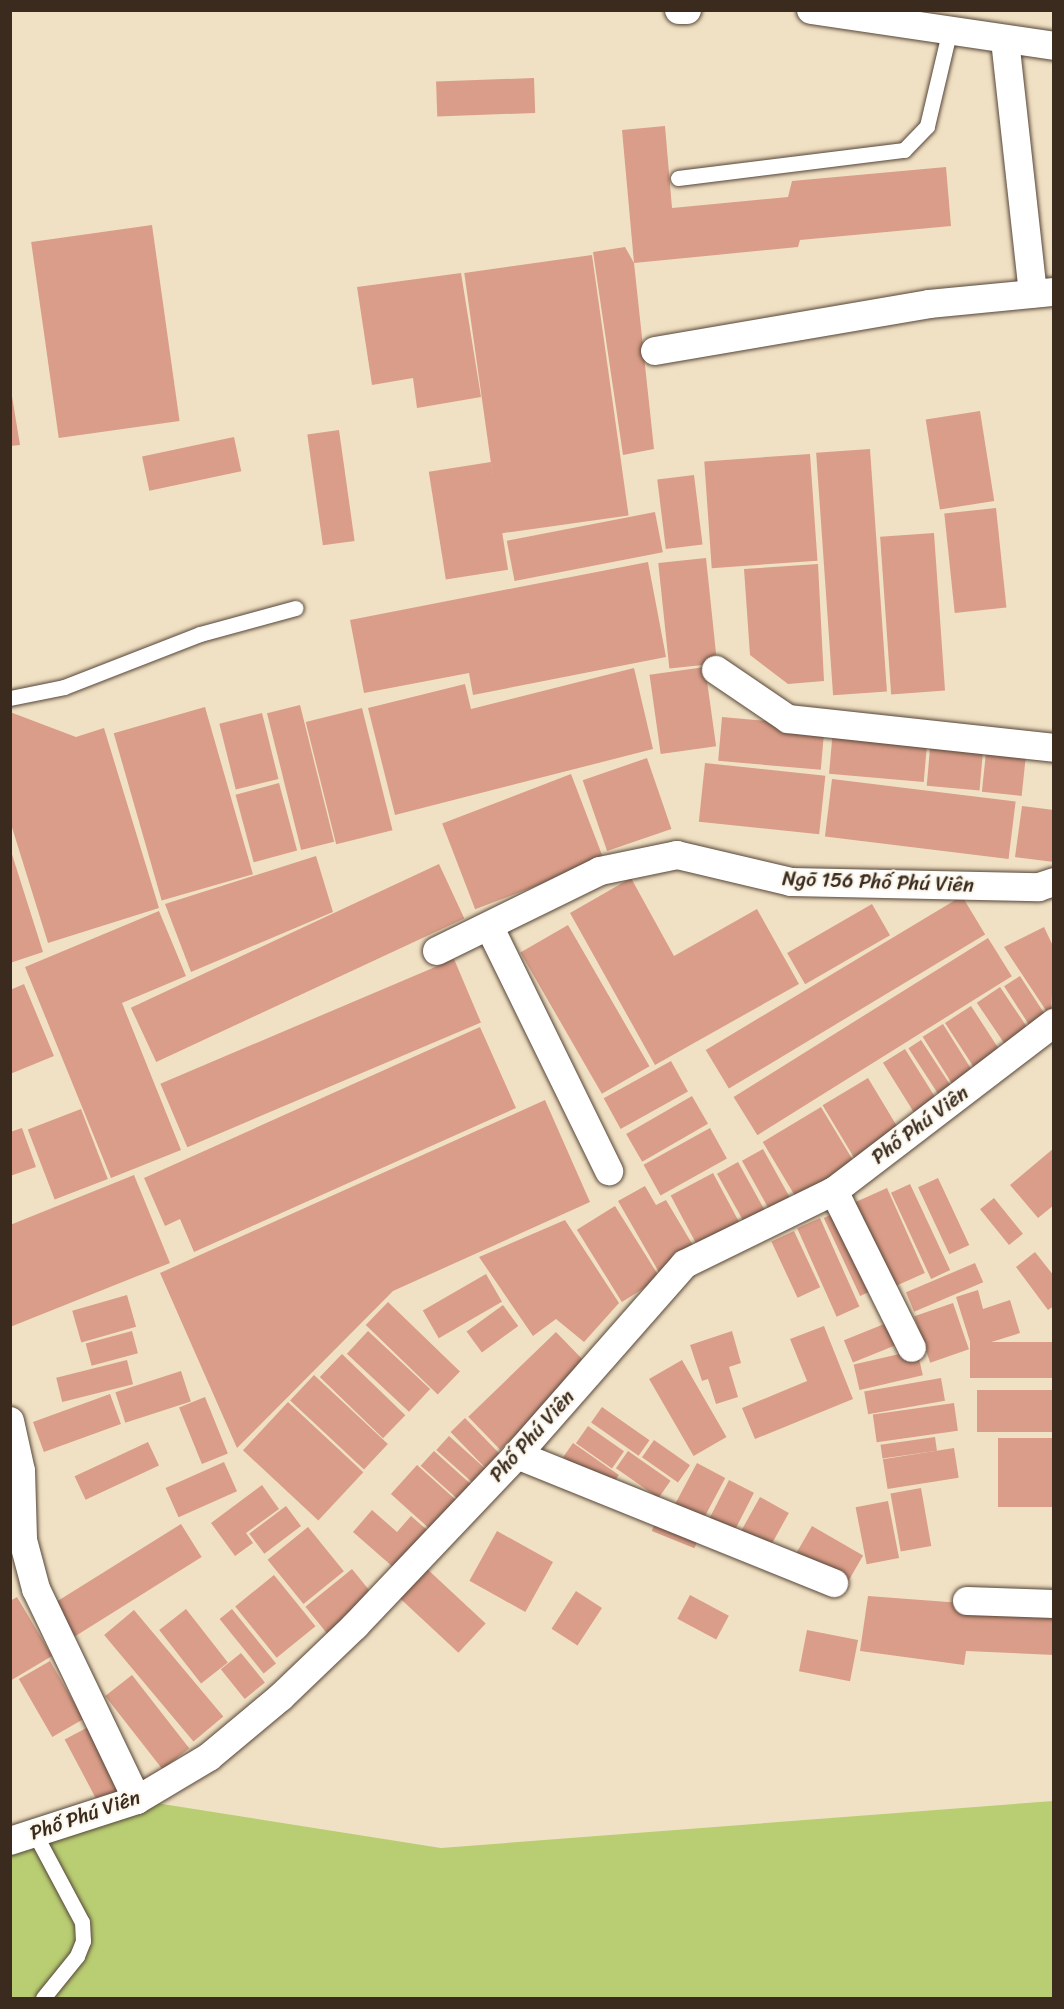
<!DOCTYPE html>
<meta charset="utf-8">
<style>
body{margin:0}
#map{position:relative;width:1064px;height:2009px;overflow:hidden;background:#f1e1c4;font-family:Sriracha,sans-serif}
div>[style]{position:absolute}
[style*='--x']{left:calc(var(--x)*1px);top:calc(var(--y)*1px);width:calc(var(--w)*1px);rotate:calc(var(--a)*1deg)}
.green>*{inset:0;background:#b9ce73}
.building>*{inset:0;background:#da9d89;transform-origin:0 0}
.roads{filter:drop-shadow(0 0 2px #564537) drop-shadow(0 0 2px #564537)}
.lane>*{height:15px;margin:-7.5px;padding:0 7.5px;transform-origin:7.5px;border-radius:7.5px;background:#fff}
.street>*{height:28px;margin:-14px;padding:0 14px;transform-origin:14px;border-radius:14px;background:#fff}
span{translate:-50% -50%;white-space:nowrap;text-align:center;line-height:1.15;-webkit-text-stroke:4.5px #fbf7ec;paint-order:stroke}
.street-label{font-size:20px;color:#3b2a1e}
.frame{position:absolute;inset:0;border:12px solid #3b2a1e;pointer-events:none}
</style>
<div id="map">
<div class="green">
<i style="clip-path:polygon(137px 1800px,441px 1848px,1053px 1801px,1053px 1998px,11px 1998px,11px 1846px)"></i>
</div>
<div class="building">
<i style="left:534px;top:78px;width:35px;height:98px;rotate:88deg"></i>
<i style="clip-path:polygon(665px 126px,672px 208px,788px 197px,792px 181px,946px 167px,951px 226px,800px 240px,798px 247px,634px 263px,654px 449px,623px 455px,593px 252px,625px 247px,634px 263px,622px 130px)"></i>
<i style="left:152px;top:225px;width:198px;height:122px;rotate:82deg"></i>
<i style="left:592px;top:255px;width:263px;height:129px;rotate:82deg"></i>
<i style="clip-path:polygon(461px 273px,481px 397px,417px 408px,413px 378px,372px 385px,357px 287px)"></i>
<i style="clip-path:polygon(10px 384px,20px 445px,10px 446px)"></i>
<i style="left:980px;top:411px;width:91px;height:55px;rotate:81deg"></i>
<i style="left:339px;top:430px;width:112px;height:32px;rotate:82deg"></i>
<i style="left:234px;top:437px;width:35px;height:94px;rotate:78deg"></i>
<i style="left:870px;top:449px;width:243px;height:54px;rotate:86deg"></i>
<i style="left:810px;top:454px;width:107px;height:106px;rotate:86deg"></i>
<i style="left:491px;top:462px;width:109px;height:63px;rotate:81deg"></i>
<i style="left:694px;top:475px;width:70px;height:37px;rotate:83deg"></i>
<i style="left:996px;top:508px;width:100px;height:52px;rotate:84deg"></i>
<i style="left:655px;top:512px;width:41px;height:151px;rotate:79deg"></i>
<i style="left:934px;top:533px;width:158px;height:54px;rotate:86deg"></i>
<i style="left:706px;top:558px;width:106px;height:48px;rotate:84deg"></i>
<i style="clip-path:polygon(648px 562px,666px 657px,473px 695px,469px 673px,364px 693px,350px 620px)"></i>
<i style="clip-path:polygon(818px 564px,824px 681px,788px 684px,750px 655px,744px 569px)"></i>
<i style="left:705px;top:667px;width:80px;height:56px;rotate:82deg"></i>
<i style="clip-path:polygon(634px 668px,653px 749px,395px 815px,368px 708px,465px 684px,471px 709px)"></i>
<i style="left:300px;top:705px;width:141px;height:34px;rotate:76deg"></i>
<i style="left:205px;top:707px;width:174px;height:95px;rotate:74deg"></i>
<i style="left:362px;top:708px;width:126px;height:58px;rotate:76deg"></i>
<i style="clip-path:polygon(10px 712px,76px 737px,104px 728px,159px 908px,48px 943px,10px 821px)"></i>
<i style="left:262px;top:713px;width:68px;height:44px;rotate:76deg"></i>
<i style="left:722px;top:717px;width:103px;height:44px;rotate:5deg"></i>
<i style="left:833px;top:729px;width:95px;height:45px;rotate:5deg"></i>
<i style="left:931px;top:737px;width:53px;height:49px;rotate:5deg"></i>
<i style="left:987px;top:743px;width:40px;height:49px;rotate:6deg"></i>
<i style="left:647px;top:758px;width:75px;height:68px;rotate:71deg"></i>
<i style="left:705px;top:763px;width:121px;height:59px;rotate:6deg"></i>
<i style="left:571px;top:774px;width:92px;height:138px;rotate:69deg"></i>
<i style="left:832px;top:779px;width:185px;height:58px;rotate:7deg"></i>
<i style="left:279px;top:783px;width:70px;height:45px;rotate:75deg"></i>
<i style="clip-path:polygon(1022px 806px,1054px 810px,1054px 862px,1015px 857px)"></i>
<i style="clip-path:polygon(10px 848px,43px 952px,10px 963px)"></i>
<i style="clip-path:polygon(316px 856px,333px 912px,191px 972px,165px 904px)"></i>
<i style="left:439px;top:864px;width:60px;height:340px;rotate:65deg"></i>
<i style="clip-path:polygon(631px 878px,674px 956px,757px 909px,799px 984px,655px 1065px,570px 913px)"></i>
<i style="left:962px;top:896px;width:45px;height:299px;rotate:59deg"></i>
<i style="left:872px;top:904px;width:36px;height:98px;rotate:60deg"></i>
<i style="clip-path:polygon(159px 911px,186px 976px,122px 1003px,181px 1150px,111px 1178px,25px 967px)"></i>
<i style="left:568px;top:925px;width:163px;height:55px;rotate:60deg"></i>
<i style="clip-path:polygon(1044px 927px,1054px 948px,1051px 1018px,1004px 947px)"></i>
<i style="left:988px;top:938px;width:45px;height:300px;rotate:58deg"></i>
<i style="left:454px;top:959px;width:69px;height:319px;rotate:67deg"></i>
<i style="left:1020px;top:976px;width:55px;height:19px;rotate:57deg"></i>
<i style="clip-path:polygon(24px 984px,54px 1056px,10px 1074px,10px 990px)"></i>
<i style="left:1000px;top:987px;width:59px;height:28px;rotate:56deg"></i>
<i style="left:971px;top:1006px;width:61px;height:31px;rotate:57deg"></i>
<i style="left:943px;top:1024px;width:62px;height:24px;rotate:58deg"></i>
<i style="clip-path:polygon(480px 1027px,516px 1108px,194px 1252px,180px 1219px,165px 1226px,144px 1178px)"></i>
<i style="left:921px;top:1040px;width:63px;height:15px;rotate:57deg"></i>
<i style="left:905px;top:1049px;width:65px;height:26px;rotate:58deg"></i>
<i style="left:671px;top:1061px;width:35px;height:77px;rotate:61deg"></i>
<i style="left:868px;top:1078px;width:63px;height:53px;rotate:59deg"></i>
<i style="left:692px;top:1096px;width:32px;height:76px;rotate:60deg"></i>
<i style="clip-path:polygon(545px 1100px,590px 1202px,393px 1291px,237px 1448px,160px 1273px)"></i>
<i style="left:821px;top:1107px;width:65px;height:68px;rotate:59deg"></i>
<i style="left:81px;top:1109px;width:75px;height:57px;rotate:69deg"></i>
<i style="clip-path:polygon(22px 1128px,36px 1167px,10px 1176px,10px 1132px)"></i>
<i style="left:710px;top:1128px;width:35px;height:76px;rotate:61deg"></i>
<i style="clip-path:polygon(1054px 1148px,1054px 1205px,1038px 1218px,1010px 1185px)"></i>
<i style="left:763px;top:1149px;width:60px;height:24px;rotate:61deg"></i>
<i style="left:738px;top:1162px;width:60px;height:24px;rotate:61deg"></i>
<i style="left:713px;top:1173px;width:64px;height:48px;rotate:62deg"></i>
<i style="clip-path:polygon(134px 1175px,170px 1263px,10px 1327px,10px 1225px)"></i>
<i style="left:938px;top:1178px;width:74px;height:22px;rotate:65deg"></i>
<i style="left:910px;top:1184px;width:95px;height:21px;rotate:65deg"></i>
<i style="clip-path:polygon(645px 1186px,656px 1205px,666px 1200px,697px 1252px,660px 1274px,618px 1201px)"></i>
<i style="left:887px;top:1188px;width:93px;height:35px;rotate:66deg"></i>
<i style="left:994px;top:1198px;width:46px;height:18px;rotate:51deg"></i>
<i style="left:615px;top:1206px;width:85px;height:45px;rotate:58deg"></i>
<i style="left:841px;top:1210px;width:86px;height:19px;rotate:65deg"></i>
<i style="left:820px;top:1218px;width:97px;height:25px;rotate:66deg"></i>
<i style="clip-path:polygon(565px 1220px,619px 1303px,584px 1342px,556px 1319px,533px 1336px,479px 1257px)"></i>
<i style="left:794px;top:1231px;width:62px;height:25px;rotate:65deg"></i>
<i style="clip-path:polygon(1035px 1252px,1054px 1276px,1054px 1306px,1048px 1310px,1016px 1267px)"></i>
<i style="left:975px;top:1263px;width:21px;height:75px;rotate:67deg"></i>
<i style="left:486px;top:1274px;width:32px;height:73px;rotate:60deg"></i>
<i style="clip-path:polygon(978px 1290px,983px 1309px,1010px 1300px,1020px 1333px,972px 1348px,956px 1297px)"></i>
<i style="left:127px;top:1295px;width:33px;height:57px;rotate:74deg"></i>
<i style="left:388px;top:1302px;width:100px;height:32px;rotate:44deg"></i>
<i style="left:953px;top:1303px;width:49px;height:41px;rotate:71deg"></i>
<i style="left:503px;top:1305px;width:26px;height:45px;rotate:54deg"></i>
<i style="left:894px;top:1320px;width:24px;height:54px;rotate:68deg"></i>
<i style="clip-path:polygon(824px 1326px,853px 1399px,755px 1439px,742px 1408px,807px 1381px,790px 1339px)"></i>
<i style="left:132px;top:1331px;width:23px;height:48px;rotate:75deg"></i>
<i style="left:368px;top:1331px;width:85px;height:31px;rotate:43deg"></i>
<i style="clip-path:polygon(732px 1331px,741px 1363px,729px 1367px,738px 1397px,716px 1404px,708px 1379px,702px 1381px,690px 1345px)"></i>
<i style="left:556px;top:1332px;width:46px;height:122px;rotate:46deg"></i>
<i style="left:1054px;top:1342px;width:36px;height:84px;rotate:90deg"></i>
<i style="left:917px;top:1350px;width:26px;height:65px;rotate:77deg"></i>
<i style="left:342px;top:1354px;width:88px;height:32px;rotate:44deg"></i>
<i style="left:127px;top:1360px;width:25px;height:73px;rotate:76deg"></i>
<i style="left:682px;top:1360px;width:89px;height:38px;rotate:60deg"></i>
<i style="left:181px;top:1371px;width:32px;height:69px;rotate:72deg"></i>
<i style="left:314px;top:1375px;width:101px;height:35px;rotate:43deg"></i>
<i style="left:941px;top:1378px;width:23px;height:78px;rotate:80deg"></i>
<i style="left:1054px;top:1390px;width:42px;height:77px;rotate:90deg"></i>
<i style="left:110px;top:1394px;width:32px;height:82px;rotate:70deg"></i>
<i style="left:205px;top:1397px;width:61px;height:28px;rotate:68deg"></i>
<i style="left:288px;top:1402px;width:103px;height:66px;rotate:43deg"></i>
<i style="left:954px;top:1403px;width:28px;height:82px;rotate:82deg"></i>
<i style="left:602px;top:1407px;width:58px;height:19px;rotate:35deg"></i>
<i style="left:465px;top:1418px;width:57px;height:20px;rotate:46deg"></i>
<i style="left:588px;top:1426px;width:44px;height:21px;rotate:35deg"></i>
<i style="left:449px;top:1436px;width:59px;height:19px;rotate:42deg"></i>
<i style="left:935px;top:1437px;width:14px;height:55px;rotate:82deg"></i>
<i style="left:1054px;top:1438px;width:69px;height:56px;rotate:90deg"></i>
<i style="left:654px;top:1440px;width:44px;height:21px;rotate:35deg"></i>
<i style="left:148px;top:1442px;width:26px;height:81px;rotate:65deg"></i>
<i style="left:573px;top:1443px;width:56px;height:17px;rotate:35deg"></i>
<i style="left:954px;top:1448px;width:30px;height:72px;rotate:81deg"></i>
<i style="left:434px;top:1451px;width:59px;height:20px;rotate:42deg"></i>
<i style="left:628px;top:1451px;width:52px;height:21px;rotate:35deg"></i>
<i style="left:224px;top:1462px;width:32px;height:64px;rotate:66deg"></i>
<i style="left:697px;top:1463px;width:32px;height:55px;rotate:28deg"></i>
<i style="left:417px;top:1465px;width:61px;height:39px;rotate:42deg"></i>
<i style="left:729px;top:1480px;width:28px;height:51px;rotate:27deg"></i>
<i style="clip-path:polygon(262px 1485px,279px 1509px,246px 1533px,253px 1543px,235px 1556px,211px 1523px)"></i>
<i style="left:921px;top:1488px;width:59px;height:31px;rotate:80deg"></i>
<i style="left:760px;top:1497px;width:33px;height:46px;rotate:29deg"></i>
<i style="left:888px;top:1501px;width:58px;height:33px;rotate:79deg"></i>
<i style="left:286px;top:1506px;width:25px;height:46px;rotate:53deg"></i>
<i style="clip-path:polygon(372px 1510px,397px 1532px,411px 1516px,434px 1536px,401px 1574px,353px 1532px)"></i>
<i style="left:657px;top:1518px;width:46px;height:14px;rotate:22deg"></i>
<i style="left:181px;top:1524px;width:39px;height:153px;rotate:58deg"></i>
<i style="left:812px;top:1526px;width:59px;height:37px;rotate:30deg"></i>
<i style="left:308px;top:1527px;width:57px;height:52px;rotate:51deg"></i>
<i style="left:497px;top:1531px;width:64px;height:57px;rotate:29deg"></i>
<i style="left:425px;top:1567px;width:83px;height:40px;rotate:43deg"></i>
<i style="left:352px;top:1569px;width:38px;height:60px;rotate:51deg"></i>
<i style="left:274px;top:1575px;width:66px;height:50px;rotate:51deg"></i>
<i style="left:576px;top:1591px;width:31px;height:45px;rotate:33deg"></i>
<i style="left:690px;top:1595px;width:44px;height:27px;rotate:28deg"></i>
<i style="clip-path:polygon(868px 1596px,1054px 1610px,1054px 1655px,966px 1651px,964px 1665px,860px 1651px)"></i>
<i style="clip-path:polygon(17px 1597px,52px 1656px,10px 1681px,10px 1601px)"></i>
<i style="left:186px;top:1609px;width:68px;height:34px;rotate:52deg"></i>
<i style="left:232px;top:1609px;width:70px;height:16px;rotate:51deg"></i>
<i style="left:134px;top:1610px;width:139px;height:39px;rotate:50deg"></i>
<i style="left:807px;top:1630px;width:52px;height:42px;rotate:11deg"></i>
<i style="left:241px;top:1653px;width:38px;height:26px;rotate:51deg"></i>
<i style="left:50px;top:1661px;width:67px;height:36px;rotate:60deg"></i>
<i style="left:132px;top:1675px;width:93px;height:34px;rotate:52deg"></i>
<i style="left:92px;top:1725px;width:78px;height:31px;rotate:62deg"></i>
</div>
<div class="roads">
<div class="lane">
<i style="--x:678;--y:178;--w:228;--a:-7.1"></i>
<i style="--x:904;--y:150;--w:33;--a:-46"></i>
<i style="--x:927;--y:126;--w:96;--a:-76.7"></i>
<i style="--x:10;--y:698;--w:55;--a:-11.5"></i>
<i style="--x:64;--y:687;--w:146;--a:-21.3"></i>
<i style="--x:200;--y:634;--w:99;--a:-15.2"></i>
<i style="--x:35;--y:1834;--w:100;--a:61.9"></i>
<i style="--x:82;--y:1922;--w:19;--a:87"></i>
<i style="--x:83;--y:1941;--w:16;--a:112"></i>
<i style="--x:77;--y:1956;--w:54;--a:129"></i>
</div>
<div class="street">
<i style="--x:679;--y:10;--w:8;--a:0"></i>
<i style="--x:811;--y:10;--w:246;--a:8.4"></i>
<i style="--x:1005;--y:40;--w:255;--a:83.7"></i>
<i style="--x:655;--y:351;--w:278;--a:-9.7"></i>
<i style="--x:929;--y:304;--w:126;--a:-5.5"></i>
<i style="--x:716;--y:670;--w:87;--a:34.2"></i>
<i style="--x:788;--y:719;--w:268;--a:6.2"></i>
<i style="--x:490;--y:928;--w:271;--a:63.9"></i>
<i style="--x:437;--y:951;--w:182;--a:-26.1"></i>
<i style="--x:600;--y:871;--w:79;--a:-11.7"></i>
<i style="--x:677;--y:855;--w:117;--a:13.3"></i>
<i style="--x:791;--y:882;--w:248;--a:1.2"></i>
<i style="--x:1039;--y:887;--w:16;--a:-18"></i>
<i style="--x:834;--y:1191;--w:175;--a:63.6"></i>
<i style="--x:10;--y:1421;--w:51;--a:77.6"></i>
<i style="--x:21;--y:1471;--w:69;--a:88.3"></i>
<i style="--x:23;--y:1540;--w:51;--a:75.1"></i>
<i style="--x:36;--y:1589;--w:234;--a:64.4"></i>
<i style="--x:517;--y:1455;--w:342;--a:22"></i>
<i style="--x:967;--y:1601;--w:87;--a:2"></i>
<i style="--x:10;--y:1841;--w:133;--a:-17.9"></i>
<i style="--x:137;--y:1800;--w:84;--a:-30.8"></i>
<i style="--x:209;--y:1757;--w:94;--a:-39.8"></i>
<i style="--x:281;--y:1697;--w:103;--a:-43.8"></i>
<i style="--x:355;--y:1626;--w:236;--a:-46.5"></i>
<i style="--x:517;--y:1455;--w:254;--a:-48.7"></i>
<i style="--x:685;--y:1264;--w:166;--a:-26.1"></i>
<i style="--x:834;--y:1191;--w:277;--a:-37.4"></i>
</div>
</div>
<div class="street-label">
<span style="left:878px;top:882px;rotate:2deg">Ngõ 156 Phố Phú Viên</span>
<span style="left:920px;top:1125px;rotate:-37deg">Phố Phú Viên</span>
<span style="left:532px;top:1436px;rotate:-48deg">Phố Phú Viên</span>
<span style="left:85px;top:1815px;rotate:-19deg">Phố Phú Viên</span>
</div>
<div class="frame"></div>
</div>
